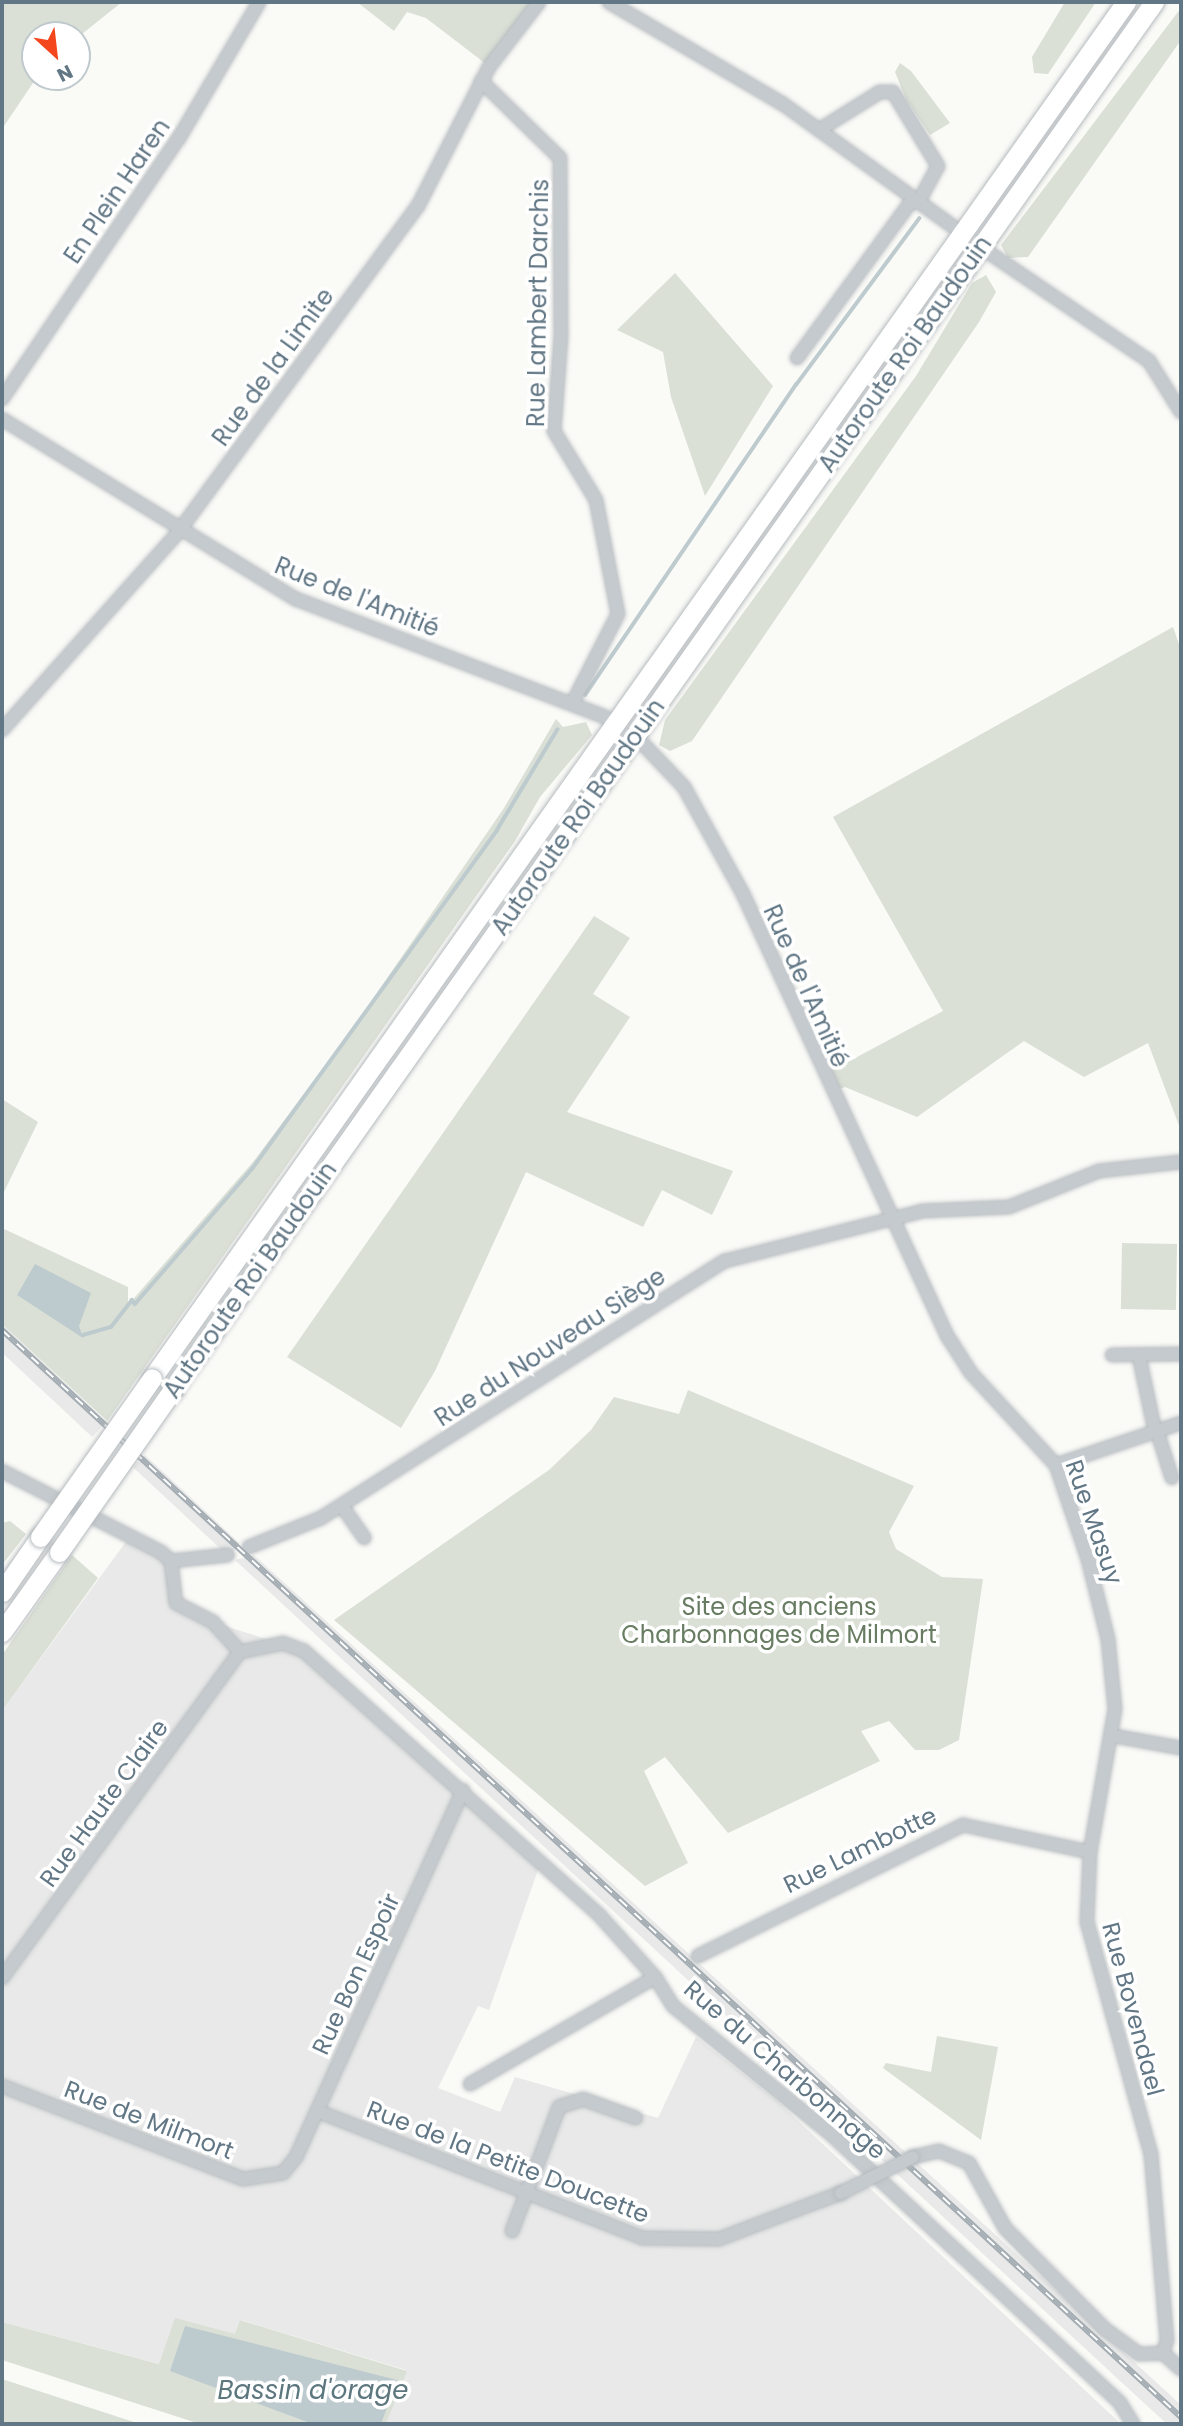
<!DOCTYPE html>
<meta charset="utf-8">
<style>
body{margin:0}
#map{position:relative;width:1183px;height:2426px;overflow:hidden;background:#fafaf7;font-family:Poppins,sans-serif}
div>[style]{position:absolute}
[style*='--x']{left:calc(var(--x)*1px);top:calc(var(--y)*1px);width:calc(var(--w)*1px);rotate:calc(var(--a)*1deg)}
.built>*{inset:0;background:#e8e9e8;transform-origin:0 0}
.green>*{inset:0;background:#dae0d6;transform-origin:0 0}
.water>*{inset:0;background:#bdcace}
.stream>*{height:3.5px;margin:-1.75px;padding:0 1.75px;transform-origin:1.75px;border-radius:1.75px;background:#bdcace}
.roads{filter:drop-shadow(0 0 2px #b6bbbf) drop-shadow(0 0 2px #b6bbbf)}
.minor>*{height:12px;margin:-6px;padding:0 6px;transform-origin:6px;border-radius:6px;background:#c5cace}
.highway>*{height:19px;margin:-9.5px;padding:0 9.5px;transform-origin:9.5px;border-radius:9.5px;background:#fff}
.rail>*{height:6px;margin-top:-3px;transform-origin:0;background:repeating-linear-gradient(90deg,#fff 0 10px,#a3acb2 0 20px);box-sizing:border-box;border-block:2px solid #a3acb2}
.bridges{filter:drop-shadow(0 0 2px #b6bbbf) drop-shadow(0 0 2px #b6bbbf)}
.minor-bridge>*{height:12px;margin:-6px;padding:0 6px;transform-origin:6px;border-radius:6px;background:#c5cace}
.highway-bridge>*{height:19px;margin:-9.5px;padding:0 9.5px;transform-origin:9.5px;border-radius:9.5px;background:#fff}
span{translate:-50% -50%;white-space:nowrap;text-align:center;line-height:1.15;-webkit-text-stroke:7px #fff;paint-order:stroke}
.street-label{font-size:24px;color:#627785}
.park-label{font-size:24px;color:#677c61}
.water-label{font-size:26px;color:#5d777e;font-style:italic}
.frame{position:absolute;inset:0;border:4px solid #627785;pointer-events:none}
.north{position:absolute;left:21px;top:21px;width:70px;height:70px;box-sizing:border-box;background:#fff;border:2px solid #c0c9ce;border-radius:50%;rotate:153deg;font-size:19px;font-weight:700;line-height:28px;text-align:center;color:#627785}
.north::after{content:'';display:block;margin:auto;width:24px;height:32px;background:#f4471d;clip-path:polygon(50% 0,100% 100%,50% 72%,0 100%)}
</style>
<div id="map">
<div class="built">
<i style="left:2px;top:1324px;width:143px;height:21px;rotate:43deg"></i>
<i style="left:145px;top:1455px;width:130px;height:17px;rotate:43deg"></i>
<i style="clip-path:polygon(128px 1539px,171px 1561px,172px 1591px,193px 1616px,304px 1651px,540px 1864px,489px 2010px,478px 2006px,438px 2088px,500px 2112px,515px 2077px,658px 2118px,696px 2037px,777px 2101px,1121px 2424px,386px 2424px,406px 2370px,241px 2320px,235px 2334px,160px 2364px,2px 2322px,2px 1711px)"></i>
<i style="clip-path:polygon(254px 1555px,1181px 2405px,1181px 2424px,1167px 2424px,1118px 2379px,235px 1560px)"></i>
</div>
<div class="green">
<i style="clip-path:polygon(2px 2px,122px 2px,77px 38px,35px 35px,37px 77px,2px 129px)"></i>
<i style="clip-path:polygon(357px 2px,533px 2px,486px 64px,426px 18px,407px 12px,394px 31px)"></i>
<i style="clip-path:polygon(1065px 2px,1096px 2px,1048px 74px,1034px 73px,1032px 57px)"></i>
<i style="clip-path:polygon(1181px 8px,1181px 40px,1028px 257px,1008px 258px,1001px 245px)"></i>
<i style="clip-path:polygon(900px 63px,911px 71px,950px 123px,930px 135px,906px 99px,895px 72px)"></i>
<i style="clip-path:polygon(675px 273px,773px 386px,705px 496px,671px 397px,663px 352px,617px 330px)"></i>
<i style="clip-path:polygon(986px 275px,996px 292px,979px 322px,692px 741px,670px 751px,659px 745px,665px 720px,916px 376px,972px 283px)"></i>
<i style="clip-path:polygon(1173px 627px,1181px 650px,1181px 1131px,1148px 1043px,1084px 1077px,1024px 1041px,917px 1117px,845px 1087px,837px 1090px,829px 1072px,943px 1011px,833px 817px)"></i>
<i style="clip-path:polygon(556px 719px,563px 727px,586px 722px,592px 735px,540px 797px,515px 841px,107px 1421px,2px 1324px,2px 1228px,128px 1287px,128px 1305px,253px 1162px,350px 1032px,504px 808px)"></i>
<i style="clip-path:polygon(594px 916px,630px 938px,593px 994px,630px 1017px,567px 1112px,733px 1171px,712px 1215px,662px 1190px,643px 1227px,526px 1172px,435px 1371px,401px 1428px,287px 1357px)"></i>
<i style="clip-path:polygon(2px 1099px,38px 1122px,2px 1196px,3px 1135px)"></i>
<i style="left:1177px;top:1244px;width:66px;height:55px;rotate:91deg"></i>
<i style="clip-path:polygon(688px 1390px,914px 1486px,889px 1532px,896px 1549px,942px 1577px,983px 1579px,959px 1740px,939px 1750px,915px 1750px,889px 1721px,861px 1731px,880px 1761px,728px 1833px,665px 1757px,644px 1771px,688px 1863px,645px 1886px,334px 1620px,549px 1470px,591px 1430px,614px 1397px,679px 1414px)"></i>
<i style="clip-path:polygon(10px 1521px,26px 1534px,2px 1565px,2px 1523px)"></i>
<i style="clip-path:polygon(72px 1555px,98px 1578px,2px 1711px,2px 1655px)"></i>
<i style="clip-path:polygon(937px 2036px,998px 2047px,981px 2140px,883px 2068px,886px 2063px,931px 2072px)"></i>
<i style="clip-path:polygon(175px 2318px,235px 2334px,240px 2320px,407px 2371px,386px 2424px,200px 2424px,2px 2360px,2px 2322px,159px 2364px)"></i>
<i style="clip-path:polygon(2px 2379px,63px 2399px,140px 2424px,2px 2424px)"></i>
</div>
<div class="water">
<i style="clip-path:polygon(35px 1264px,91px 1293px,79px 1326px,83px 1338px,17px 1295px)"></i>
<i style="clip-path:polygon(185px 2326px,397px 2380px,381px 2424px,313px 2424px,170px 2371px)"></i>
</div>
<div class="stream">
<i style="--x:585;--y:695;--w:375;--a:-55.8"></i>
<i style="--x:796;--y:385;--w:207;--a:-53.5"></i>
<i style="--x:83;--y:1335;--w:29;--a:-16"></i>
<i style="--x:111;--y:1327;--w:34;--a:-52"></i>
<i style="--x:132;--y:1300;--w:5;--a:53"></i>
<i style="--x:135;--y:1304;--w:179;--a:-49.1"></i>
<i style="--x:252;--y:1169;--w:418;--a:-54.1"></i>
<i style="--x:497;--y:830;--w:117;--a:-59"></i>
</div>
<div class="roads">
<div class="minor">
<i style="--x:609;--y:2;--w:202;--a:30.4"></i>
<i style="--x:783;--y:104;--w:208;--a:35.8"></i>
<i style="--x:481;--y:81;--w:110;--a:44.3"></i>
<i style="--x:560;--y:158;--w:178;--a:89.7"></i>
<i style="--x:561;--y:336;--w:95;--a:94.2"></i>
<i style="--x:554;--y:431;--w:81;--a:58.7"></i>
<i style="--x:596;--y:500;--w:116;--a:79.1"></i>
<i style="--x:618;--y:614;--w:99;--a:117.1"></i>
<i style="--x:819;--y:130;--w:72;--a:-31.9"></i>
<i style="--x:880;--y:92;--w:13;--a:0"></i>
<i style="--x:893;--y:92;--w:87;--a:58.7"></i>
<i style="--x:938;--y:166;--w:42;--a:118.4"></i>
<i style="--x:991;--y:254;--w:191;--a:34.1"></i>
<i style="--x:1149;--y:361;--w:60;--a:57.9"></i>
<i style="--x:797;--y:358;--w:197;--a:-53.9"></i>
<i style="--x:2;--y:399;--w:315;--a:-55.9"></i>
<i style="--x:179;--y:138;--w:158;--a:-59.5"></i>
<i style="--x:2;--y:419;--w:345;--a:31.5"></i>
<i style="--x:296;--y:599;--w:331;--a:20.9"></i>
<i style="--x:2;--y:730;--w:266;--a:-48.3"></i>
<i style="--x:179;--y:531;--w:403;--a:-53.7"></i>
<i style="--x:418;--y:206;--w:156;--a:-62.9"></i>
<i style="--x:489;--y:67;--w:82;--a:-52.4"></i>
<i style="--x:644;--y:745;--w:58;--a:46.4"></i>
<i style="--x:684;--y:787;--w:122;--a:61.1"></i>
<i style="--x:743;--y:894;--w:488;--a:65.2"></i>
<i style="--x:948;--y:1337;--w:43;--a:57.4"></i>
<i style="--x:971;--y:1373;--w:125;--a:47.3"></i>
<i style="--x:1056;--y:1465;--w:99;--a:71.2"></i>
<i style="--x:1088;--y:1559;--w:82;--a:76"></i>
<i style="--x:1108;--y:1639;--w:70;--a:84.3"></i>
<i style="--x:1115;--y:1709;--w:145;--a:99.9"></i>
<i style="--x:1090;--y:1852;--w:70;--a:92.5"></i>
<i style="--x:1087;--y:1922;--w:241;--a:74.6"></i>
<i style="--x:1151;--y:2154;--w:187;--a:85.1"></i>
<i style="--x:1167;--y:2340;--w:14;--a:107"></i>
<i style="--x:1112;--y:1355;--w:69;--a:-0.8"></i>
<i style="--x:1139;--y:1356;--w:77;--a:78"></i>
<i style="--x:1157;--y:1431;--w:49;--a:72.3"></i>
<i style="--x:1056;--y:1465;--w:132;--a:-18.6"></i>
<i style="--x:2;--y:1471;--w:178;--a:27"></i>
<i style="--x:161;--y:1552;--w:13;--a:42"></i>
<i style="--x:171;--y:1561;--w:42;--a:83.2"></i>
<i style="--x:176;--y:1603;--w:42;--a:27.2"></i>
<i style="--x:213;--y:1622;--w:40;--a:48"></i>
<i style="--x:342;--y:1506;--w:39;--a:55"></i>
<i style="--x:249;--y:1547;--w:78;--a:-21.9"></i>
<i style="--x:321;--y:1518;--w:479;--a:-32.5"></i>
<i style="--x:725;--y:1261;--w:203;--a:-14.2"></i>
<i style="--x:922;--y:1211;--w:87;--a:-2.6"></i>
<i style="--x:1009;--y:1207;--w:97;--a:-21.8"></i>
<i style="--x:1099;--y:1171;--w:82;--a:-6.3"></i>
<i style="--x:171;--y:1561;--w:57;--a:-6"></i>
<i style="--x:1114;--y:1736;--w:68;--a:10.2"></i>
<i style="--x:698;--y:1956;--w:296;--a:-26.3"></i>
<i style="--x:963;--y:1825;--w:130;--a:12"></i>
<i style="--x:2;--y:1978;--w:404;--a:-53.9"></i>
<i style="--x:240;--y:1652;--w:44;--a:-11.8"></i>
<i style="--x:283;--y:1643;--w:22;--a:21"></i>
<i style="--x:304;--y:1651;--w:397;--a:41.8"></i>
<i style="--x:600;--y:1916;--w:82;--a:48"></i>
<i style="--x:655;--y:1977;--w:34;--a:58"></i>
<i style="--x:673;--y:2006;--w:206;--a:39.1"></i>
<i style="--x:833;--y:2136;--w:392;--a:42.9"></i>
<i style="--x:1120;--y:2403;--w:25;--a:58"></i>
<i style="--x:470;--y:2084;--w:214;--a:-30"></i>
<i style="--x:2;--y:2086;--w:258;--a:21.1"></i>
<i style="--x:243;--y:2179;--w:40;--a:-8.5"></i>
<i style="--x:283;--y:2173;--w:21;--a:-51"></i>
<i style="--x:296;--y:2157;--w:403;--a:-65.5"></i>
<i style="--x:317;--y:2111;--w:349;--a:21.3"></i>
<i style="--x:642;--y:2238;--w:77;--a:0.7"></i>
<i style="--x:719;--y:2239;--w:130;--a:-20.7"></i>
<i style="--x:913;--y:2157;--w:27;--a:-13"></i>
<i style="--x:939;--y:2151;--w:32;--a:22"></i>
<i style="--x:969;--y:2163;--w:74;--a:61"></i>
<i style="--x:1005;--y:2228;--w:142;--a:45.3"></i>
<i style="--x:1105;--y:2329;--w:42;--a:36.3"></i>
<i style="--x:1139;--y:2354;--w:24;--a:-2"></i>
<i style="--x:512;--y:2231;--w:133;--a:-69.2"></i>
<i style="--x:559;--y:2107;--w:25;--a:-18"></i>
<i style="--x:583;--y:2099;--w:56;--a:19.7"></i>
<i style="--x:1163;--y:2353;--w:24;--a:42"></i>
</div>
<div class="highway">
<i style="--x:152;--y:1378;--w:1686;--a:-54.71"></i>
<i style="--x:173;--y:1389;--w:1699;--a:-54.73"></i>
<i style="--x:2;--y:1592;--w:67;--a:-55.4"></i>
<i style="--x:2;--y:1632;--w:98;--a:-54.5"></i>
</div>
</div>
<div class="rail">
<i style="--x:2;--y:1330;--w:1604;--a:42.68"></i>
</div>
<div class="bridges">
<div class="minor-bridge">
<i style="--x:841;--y:2193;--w:80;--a:-26.6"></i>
</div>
<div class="highway-bridge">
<i style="--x:40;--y:1537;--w:194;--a:-54.8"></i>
<i style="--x:59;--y:1552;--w:199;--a:-55"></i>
</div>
</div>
<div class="street-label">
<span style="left:117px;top:191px;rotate:-56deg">En Plein Haren</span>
<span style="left:538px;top:303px;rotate:-89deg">Rue Lambert Darchis</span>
<span style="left:905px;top:354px;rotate:-55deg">Autoroute Roi Baudouin</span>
<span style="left:273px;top:367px;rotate:-54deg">Rue de la Limite</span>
<span style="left:357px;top:597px;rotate:22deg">Rue de l'Amitié</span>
<span style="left:578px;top:817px;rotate:-55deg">Autoroute Roi Baudouin</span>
<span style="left:806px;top:986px;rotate:66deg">Rue de l'Amitié</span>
<span style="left:250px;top:1280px;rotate:-55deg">Autoroute Roi Baudouin</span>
<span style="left:550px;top:1347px;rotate:-33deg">Rue du Nouveau Siège</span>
<span style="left:1094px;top:1522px;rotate:71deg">Rue Masuy</span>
<span style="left:104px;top:1803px;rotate:-54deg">Rue Haute Claire</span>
<span style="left:860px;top:1850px;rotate:-26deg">Rue Lambotte</span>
<span style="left:356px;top:1974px;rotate:-65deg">Rue Bon Espoir</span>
<span style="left:1133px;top:2009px;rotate:75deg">Rue Bovendael</span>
<span style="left:785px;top:2070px;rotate:41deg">Rue du Charbonnage</span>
<span style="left:149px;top:2120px;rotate:21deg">Rue de Milmort</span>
<span style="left:508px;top:2162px;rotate:21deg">Rue de la Petite Doucette</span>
</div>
<div class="park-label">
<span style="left:779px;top:1621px">Site des anciens<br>Charbonnages de Milmort</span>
</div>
<div class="water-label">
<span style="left:313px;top:2391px">Bassin d'orage</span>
</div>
<div class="frame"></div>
<div class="north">N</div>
</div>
